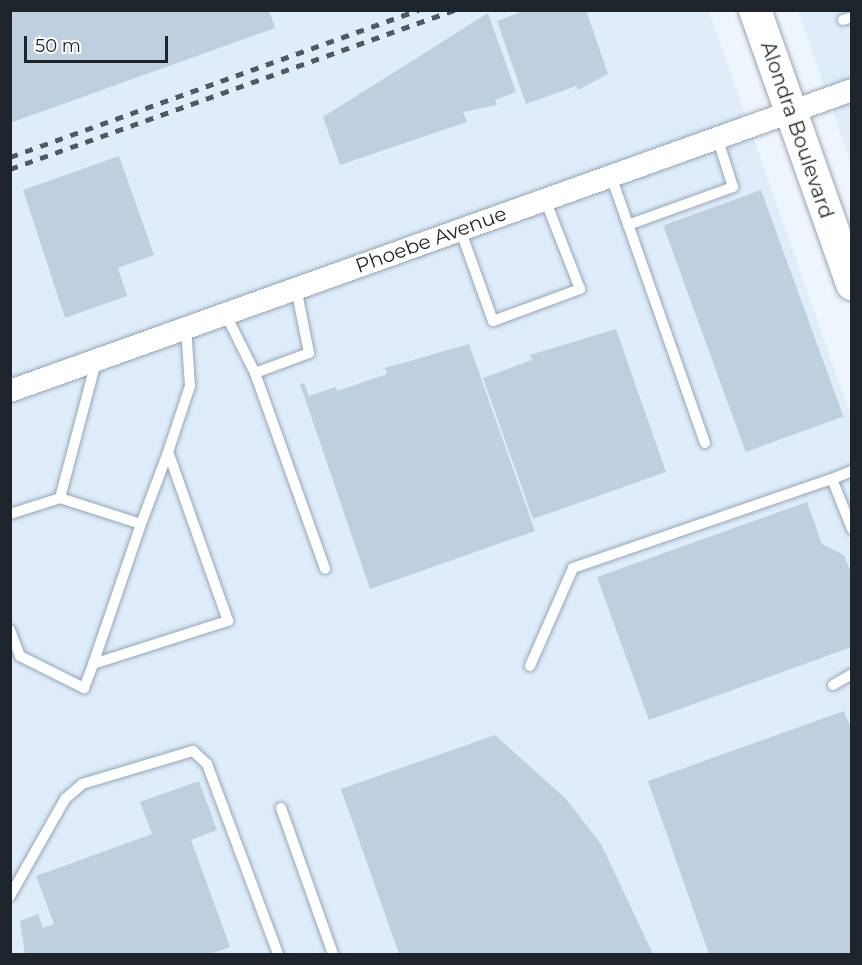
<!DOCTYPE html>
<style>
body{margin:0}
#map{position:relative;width:862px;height:965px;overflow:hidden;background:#eff5fc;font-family:Montserrat,sans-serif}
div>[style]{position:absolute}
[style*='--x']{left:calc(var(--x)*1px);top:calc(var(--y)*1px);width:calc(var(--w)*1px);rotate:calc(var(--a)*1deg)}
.built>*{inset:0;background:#dfedfa}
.building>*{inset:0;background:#becfe0;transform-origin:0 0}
.roads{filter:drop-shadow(0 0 2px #96a6b6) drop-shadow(0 0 2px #96a6b6)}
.service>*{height:10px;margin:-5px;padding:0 5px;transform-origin:5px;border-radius:5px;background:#fff}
.minor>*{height:22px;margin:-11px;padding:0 11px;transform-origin:11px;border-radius:11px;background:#fff}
.secondary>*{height:32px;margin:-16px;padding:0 16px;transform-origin:16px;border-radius:16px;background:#fff}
.rail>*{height:4.5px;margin-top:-2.25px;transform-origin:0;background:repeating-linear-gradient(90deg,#52585f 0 8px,transparent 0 16px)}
span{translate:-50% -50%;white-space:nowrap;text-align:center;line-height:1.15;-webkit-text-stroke:4.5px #fff;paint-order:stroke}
.street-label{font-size:20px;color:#1e242b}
.frame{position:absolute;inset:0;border:12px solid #1e242b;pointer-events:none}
.scale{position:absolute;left:24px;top:36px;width:144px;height:27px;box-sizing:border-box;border:3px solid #1e242b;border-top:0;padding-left:8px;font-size:18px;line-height:21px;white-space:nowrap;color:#1e242b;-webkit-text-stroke:4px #fff;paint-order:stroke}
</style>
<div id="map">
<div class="built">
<i style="clip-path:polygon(10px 11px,709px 11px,851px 416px,851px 954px,11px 954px)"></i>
<i style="clip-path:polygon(798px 11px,851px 11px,851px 164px)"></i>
</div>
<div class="building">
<i style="clip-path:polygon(10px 10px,269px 10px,275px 28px,10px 123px)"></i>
<i style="clip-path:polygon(526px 10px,586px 10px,608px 74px,578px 90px,576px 86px,526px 104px,497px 21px)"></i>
<i style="clip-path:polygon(488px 13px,516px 92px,495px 100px,497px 105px,463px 112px,467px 122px,340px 165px,323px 117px)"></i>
<i style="clip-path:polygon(119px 156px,154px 255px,118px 268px,127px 296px,65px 318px,23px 190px)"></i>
<i style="left:761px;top:190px;width:241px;height:104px;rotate:70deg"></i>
<i style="clip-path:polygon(616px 329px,666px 472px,533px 519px,483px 378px,532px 360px,530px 355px)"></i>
<i style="clip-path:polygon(469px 344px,535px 531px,370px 589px,300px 384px,304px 383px,309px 396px,336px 387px,337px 391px,387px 374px,385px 368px)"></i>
<i style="clip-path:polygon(807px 502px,822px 544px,844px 555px,852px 575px,852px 647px,649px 720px,597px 577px)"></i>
<i style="clip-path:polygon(844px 711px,852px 731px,852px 954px,709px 954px,648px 781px)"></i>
<i style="clip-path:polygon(495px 735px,566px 799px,601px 844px,653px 954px,399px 954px,341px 789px)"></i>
<i style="clip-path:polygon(199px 781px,217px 830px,191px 840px,230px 947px,210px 954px,25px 954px,20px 921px,38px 914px,43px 928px,54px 924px,36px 876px,152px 834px,140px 802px)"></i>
</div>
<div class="roads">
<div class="service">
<i style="--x:843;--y:20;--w:9;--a:-18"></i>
<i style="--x:611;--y:176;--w:283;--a:70.6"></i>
<i style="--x:628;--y:225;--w:112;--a:-19.9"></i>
<i style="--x:733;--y:187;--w:52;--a:-107.7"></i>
<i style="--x:460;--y:229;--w:98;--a:70.3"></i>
<i style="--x:493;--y:321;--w:93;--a:-20.2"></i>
<i style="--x:580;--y:289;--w:97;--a:-111.3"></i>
<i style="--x:225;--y:313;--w:67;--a:63.4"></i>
<i style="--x:255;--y:373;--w:208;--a:70.3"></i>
<i style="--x:255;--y:373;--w:58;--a:-20.3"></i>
<i style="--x:309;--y:353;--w:66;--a:-101.3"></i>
<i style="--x:832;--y:479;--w:22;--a:-22"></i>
<i style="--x:60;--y:498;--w:141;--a:-75.2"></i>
<i style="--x:10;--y:514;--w:52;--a:-17.7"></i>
<i style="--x:60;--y:498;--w:85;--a:17.8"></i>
<i style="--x:141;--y:524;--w:148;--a:108.9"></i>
<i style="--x:93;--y:664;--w:142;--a:-17.7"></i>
<i style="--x:228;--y:621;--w:179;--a:-109.5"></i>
<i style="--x:168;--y:452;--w:70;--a:-71.6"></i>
<i style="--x:190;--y:386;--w:58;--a:-93.9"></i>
<i style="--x:141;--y:524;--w:77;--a:-69.4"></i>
<i style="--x:10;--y:630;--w:28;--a:69"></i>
<i style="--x:20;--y:656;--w:72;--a:26.6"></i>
<i style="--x:84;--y:688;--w:26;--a:-69"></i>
<i style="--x:530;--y:666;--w:107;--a:-66.3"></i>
<i style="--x:573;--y:568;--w:274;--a:-19"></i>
<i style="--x:832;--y:479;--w:54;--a:68.2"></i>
<i style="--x:833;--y:685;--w:22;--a:-30"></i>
<i style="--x:281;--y:808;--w:155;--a:70.4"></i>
<i style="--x:10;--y:896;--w:112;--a:-60.4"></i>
<i style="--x:65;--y:799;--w:23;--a:-41"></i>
<i style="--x:82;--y:784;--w:116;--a:-16.6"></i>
<i style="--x:193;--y:751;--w:19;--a:43"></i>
<i style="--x:207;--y:764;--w:203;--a:69.5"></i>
</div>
<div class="minor">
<i style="--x:10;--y:391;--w:894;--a:-19.67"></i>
</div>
<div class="secondary">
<i style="--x:755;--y:10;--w:291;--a:70.5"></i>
</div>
</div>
<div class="rail">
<i style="--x:10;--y:157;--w:434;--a:-19.8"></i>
<i style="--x:10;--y:169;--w:473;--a:-19.7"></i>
</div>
<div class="street-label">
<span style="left:797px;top:130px;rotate:71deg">Alondra Boulevard</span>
<span style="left:431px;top:240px;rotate:-20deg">Phoebe Avenue</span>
</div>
<div class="frame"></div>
<div class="scale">50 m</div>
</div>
